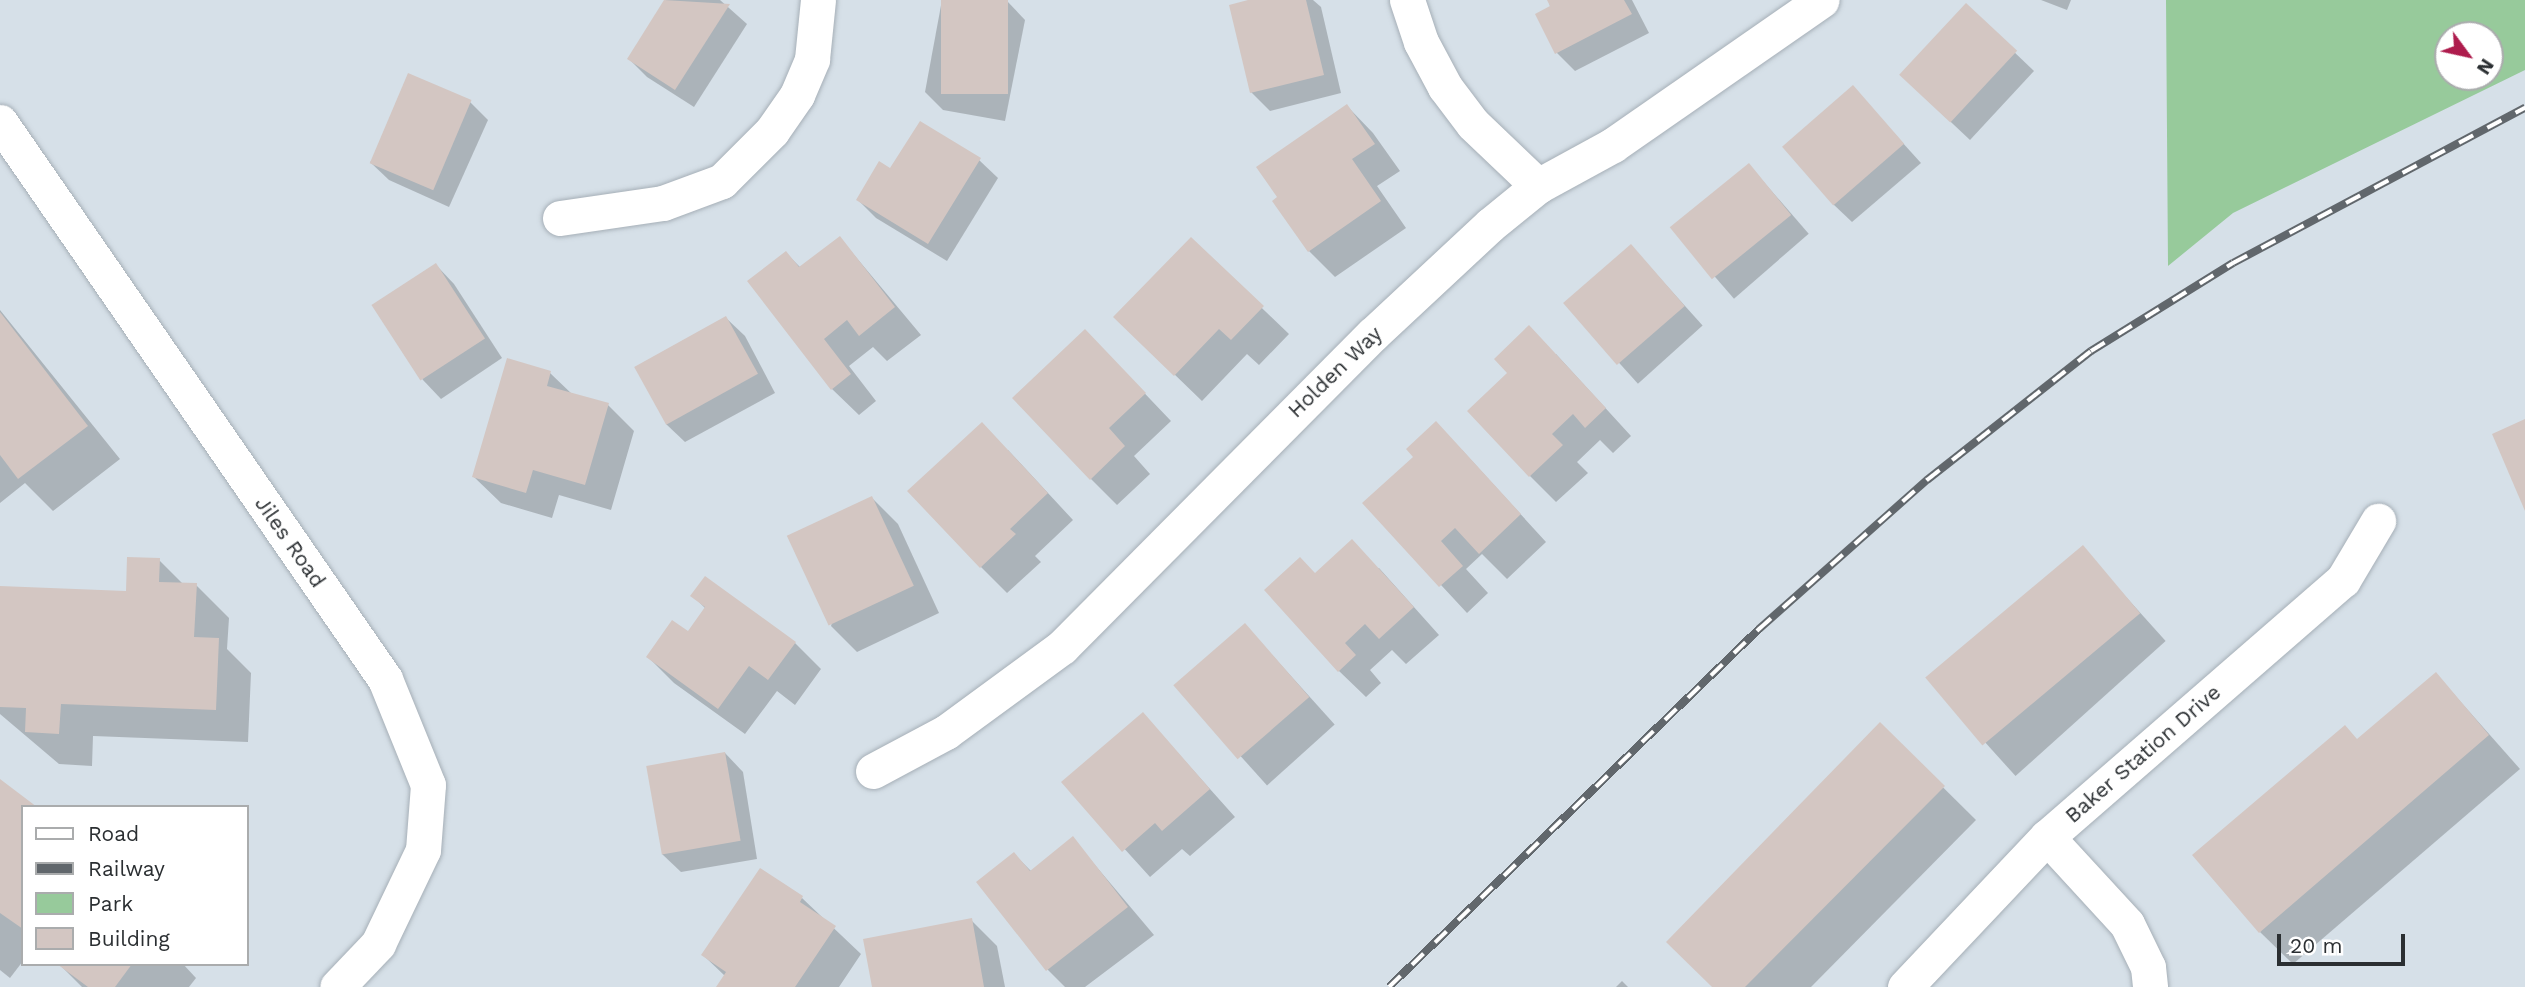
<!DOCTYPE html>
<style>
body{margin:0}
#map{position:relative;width:2525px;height:987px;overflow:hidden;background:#d6e0e8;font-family:"Work Sans",sans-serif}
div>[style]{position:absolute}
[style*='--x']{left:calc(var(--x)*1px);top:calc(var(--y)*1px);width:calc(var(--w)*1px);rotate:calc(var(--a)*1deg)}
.green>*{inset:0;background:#97ca9b}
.shadow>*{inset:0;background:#0003;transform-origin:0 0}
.building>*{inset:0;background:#d3c6c2;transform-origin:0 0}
.roads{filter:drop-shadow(0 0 2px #a6afb7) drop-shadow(0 0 2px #a6afb7)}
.street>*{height:35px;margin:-17.5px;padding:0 17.5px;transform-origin:17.5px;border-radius:17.5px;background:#fff}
.rail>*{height:8px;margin-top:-4px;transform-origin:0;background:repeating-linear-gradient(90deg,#fff 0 16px,#61676c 0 32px);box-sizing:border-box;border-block:2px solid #61676c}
span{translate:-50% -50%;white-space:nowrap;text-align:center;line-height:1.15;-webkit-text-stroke:5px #fff;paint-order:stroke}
.street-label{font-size:21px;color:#2b2f32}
.legend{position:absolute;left:21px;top:805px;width:228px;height:161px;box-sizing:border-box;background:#fff;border:2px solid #aaacad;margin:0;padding:9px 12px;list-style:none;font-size:21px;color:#2b2f32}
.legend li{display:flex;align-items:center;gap:14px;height:35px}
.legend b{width:35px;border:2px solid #aaacad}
.north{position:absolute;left:2434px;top:21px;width:70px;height:70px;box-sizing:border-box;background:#fff;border:2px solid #aaacad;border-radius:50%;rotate:123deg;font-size:19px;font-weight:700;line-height:28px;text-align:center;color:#2b2f32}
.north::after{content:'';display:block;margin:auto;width:24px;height:32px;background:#ae1c4d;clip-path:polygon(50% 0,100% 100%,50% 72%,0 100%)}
.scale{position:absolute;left:2277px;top:934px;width:128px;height:32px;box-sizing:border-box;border:4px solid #2b2f32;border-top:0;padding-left:9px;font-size:21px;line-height:24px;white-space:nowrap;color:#2b2f32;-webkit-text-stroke:5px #fff;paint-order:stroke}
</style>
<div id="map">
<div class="green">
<i style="clip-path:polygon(evenodd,2166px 0,2525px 0,2525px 70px,2233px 213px,2168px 266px,2166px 0,2448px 35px,2490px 35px,2490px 77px,2448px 77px,2448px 35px)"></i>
</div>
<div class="shadow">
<i style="clip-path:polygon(666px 0,720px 0,747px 24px,694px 107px,647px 77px,629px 59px)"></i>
<i style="clip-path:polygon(942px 0,1007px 1px,1025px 20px,1005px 121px,943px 110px,925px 92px)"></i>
<i style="clip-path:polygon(1256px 0,1313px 0,1321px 7px,1341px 93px,1270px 111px,1251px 92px)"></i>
<i style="clip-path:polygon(1549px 0,1632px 0,1649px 33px,1575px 71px,1557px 53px)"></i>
<i style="clip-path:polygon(2041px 0,2071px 0,2067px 10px)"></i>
<i style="clip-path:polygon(1966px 6px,2034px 71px,1970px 140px,1920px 93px)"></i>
<i style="clip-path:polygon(1853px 88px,1921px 163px,1852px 222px,1833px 204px)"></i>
<i style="clip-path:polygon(470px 102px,488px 120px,449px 207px,389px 180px,370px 162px)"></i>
<i style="clip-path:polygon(1347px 106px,1373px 133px,1400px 171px,1377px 186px,1406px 228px,1335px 277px,1309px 251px)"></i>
<i style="clip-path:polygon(979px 160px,998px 178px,947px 261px,876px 218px,858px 200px,891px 171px)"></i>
<i style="left:1749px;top:165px;width:91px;height:99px;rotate:49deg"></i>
<i style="clip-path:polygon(840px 238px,921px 335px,887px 361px,873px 347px,849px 366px,876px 401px,859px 415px,832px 389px,786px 253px,801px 268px)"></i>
<i style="clip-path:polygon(1191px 240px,1289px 334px,1259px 365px,1247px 354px,1202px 401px,1142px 343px)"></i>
<i style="left:1631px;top:246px;width:107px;height:87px;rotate:48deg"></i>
<i style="clip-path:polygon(436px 265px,454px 284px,502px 358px,441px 399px,423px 380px,374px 306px)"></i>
<i style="clip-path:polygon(0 310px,120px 459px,53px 511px,25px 483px,0 503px)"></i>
<i style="clip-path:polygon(726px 318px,745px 336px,775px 393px,685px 442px,666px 424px)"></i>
<i style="clip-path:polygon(1556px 354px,1631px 436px,1613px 453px,1600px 440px,1577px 462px,1588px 473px,1556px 502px,1530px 476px)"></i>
<i style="clip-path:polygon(1111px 358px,1171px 421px,1134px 456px,1150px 474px,1117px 505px,1091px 479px)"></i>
<i style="clip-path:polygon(550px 373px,573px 395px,608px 405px,634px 431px,611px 510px,559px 495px,552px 518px,501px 503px,474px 477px)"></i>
<i style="clip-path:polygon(1008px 450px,1073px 520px,1035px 556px,1041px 562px,1007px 593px,981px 567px)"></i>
<i style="clip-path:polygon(1462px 450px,1546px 542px,1507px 579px,1482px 554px,1466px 569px,1488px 593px,1467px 613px,1365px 503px)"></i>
<i style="clip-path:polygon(872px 498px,898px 524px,939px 613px,857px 652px,831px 626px)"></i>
<i style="left:2082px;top:548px;width:125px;height:202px;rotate:48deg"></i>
<i style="clip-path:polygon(159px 560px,183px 584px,196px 585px,229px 618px,227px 649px,251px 673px,248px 742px,93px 736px,92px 766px,59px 764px,0 714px,0 588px,127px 593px)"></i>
<i style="clip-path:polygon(1379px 568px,1439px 635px,1406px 664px,1392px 650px,1370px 670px,1381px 683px,1366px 697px,1339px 671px,1316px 575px)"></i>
<i style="clip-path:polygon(693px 596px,795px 643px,821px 669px,795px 705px,777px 691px,745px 734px,674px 683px,648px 657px,688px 634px,706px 609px)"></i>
<i style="left:1245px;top:625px;width:134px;height:91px;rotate:48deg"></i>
<i style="clip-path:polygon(2436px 674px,2520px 769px,2293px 964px,2260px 932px,2358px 741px)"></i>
<i style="clip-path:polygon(1143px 714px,1235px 817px,1190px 856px,1182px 849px,1150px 877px,1064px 782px)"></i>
<i style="clip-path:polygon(1880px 725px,1976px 820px,1811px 987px,1714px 987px)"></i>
<i style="clip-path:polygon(725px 753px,743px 772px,757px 859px,681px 872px,662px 854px)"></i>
<i style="clip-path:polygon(0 782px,23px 807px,23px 961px,10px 978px,0 970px)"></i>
<i style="clip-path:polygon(1073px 839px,1154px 935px,1085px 987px,1065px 987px,1047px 969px,1014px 854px,1032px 872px)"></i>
<i style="clip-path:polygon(802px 898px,861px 954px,839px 987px,718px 987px,725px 976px,703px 955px)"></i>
<i style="clip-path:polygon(971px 920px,997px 946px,1005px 987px,874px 987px)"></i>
<i style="clip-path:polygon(59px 964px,183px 964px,196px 978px,189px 987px,82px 987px)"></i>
<i style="clip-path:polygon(1622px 981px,1628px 987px,1616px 987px)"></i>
</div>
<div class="building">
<i style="clip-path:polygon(664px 0,730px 4px,675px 90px,627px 59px)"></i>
<i style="left:941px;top:0;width:67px;height:94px"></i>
<i style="clip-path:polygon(1248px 0,1306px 0,1324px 75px,1250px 93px,1229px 5px)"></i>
<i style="clip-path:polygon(1547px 0,1624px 0,1632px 14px,1555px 54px,1535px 14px,1550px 6px)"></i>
<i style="left:1966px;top:3px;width:70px;height:98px;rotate:43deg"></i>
<i style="left:408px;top:73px;width:69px;height:98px;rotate:23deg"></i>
<i style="left:1853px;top:85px;width:78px;height:94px;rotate:49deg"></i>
<i style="clip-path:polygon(1347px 104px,1375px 144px,1352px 159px,1381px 201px,1308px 252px,1272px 201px,1277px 197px,1256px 167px)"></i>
<i style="clip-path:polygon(920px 121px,981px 158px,928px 244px,856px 200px,879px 161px,890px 168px)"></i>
<i style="left:1749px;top:163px;width:67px;height:102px;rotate:51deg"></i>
<i style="clip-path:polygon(840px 236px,895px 307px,859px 336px,847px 320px,824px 339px,851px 374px,831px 390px,747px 281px,786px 251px,799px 267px)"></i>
<i style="clip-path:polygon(1191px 237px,1264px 306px,1231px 340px,1219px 329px,1174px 376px,1113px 317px)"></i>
<i style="left:1631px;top:244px;width:82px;height:90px;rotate:49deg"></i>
<i style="left:436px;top:263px;width:90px;height:77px;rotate:57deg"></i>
<i style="clip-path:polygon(0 312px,88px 426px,18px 479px,0 455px)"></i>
<i style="left:726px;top:316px;width:66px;height:105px;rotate:61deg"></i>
<i style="clip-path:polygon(1529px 325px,1606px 408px,1585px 428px,1573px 414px,1552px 434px,1563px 445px,1529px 477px,1467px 411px,1507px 373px,1494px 359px)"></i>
<i style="clip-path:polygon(1085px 329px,1146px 393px,1109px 428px,1125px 446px,1090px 480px,1012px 398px)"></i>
<i style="clip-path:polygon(507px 358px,551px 371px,547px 386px,609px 403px,585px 485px,533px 470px,526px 493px,472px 477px)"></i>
<i style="clip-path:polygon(2525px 419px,2525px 511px,2492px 434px)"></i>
<i style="clip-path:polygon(1436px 421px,1521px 514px,1479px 554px,1455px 528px,1441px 541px,1463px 566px,1439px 587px,1362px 503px,1413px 457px,1406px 449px)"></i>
<i style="clip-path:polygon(982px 422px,1048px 493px,1010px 529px,1016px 534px,980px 568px,907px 491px)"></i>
<i style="left:872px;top:496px;width:99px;height:94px;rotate:65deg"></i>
<i style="clip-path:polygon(1352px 539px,1414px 607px,1379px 639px,1365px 624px,1345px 643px,1356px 655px,1338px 672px,1264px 590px,1300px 557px,1315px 573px)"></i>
<i style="left:2083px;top:545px;width:89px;height:206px;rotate:50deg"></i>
<i style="clip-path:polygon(127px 557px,160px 558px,159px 582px,197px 583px,194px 637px,219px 638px,216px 710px,61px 704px,59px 734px,25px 732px,26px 708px,0 707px,0 586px,126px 591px)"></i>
<i style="clip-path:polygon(705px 576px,796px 642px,768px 680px,749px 666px,718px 709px,646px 657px,672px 620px,688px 631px,705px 607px,690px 596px)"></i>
<i style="left:1245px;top:623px;width:98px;height:95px;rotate:49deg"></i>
<i style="clip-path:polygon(2436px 672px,2489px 735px,2259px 933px,2192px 855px,2345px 725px,2357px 739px)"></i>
<i style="clip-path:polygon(1143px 712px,1210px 789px,1162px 831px,1155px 823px,1122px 852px,1061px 782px)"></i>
<i style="clip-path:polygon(1880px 722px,1945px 786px,1745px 987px,1712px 987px,1666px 942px)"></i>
<i style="left:725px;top:752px;width:90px;height:80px;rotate:80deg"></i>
<i style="clip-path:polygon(0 779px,37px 807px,23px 807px,23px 929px,0 913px)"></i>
<i style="clip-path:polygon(1073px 836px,1128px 907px,1046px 971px,976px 882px,1014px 852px,1030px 871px)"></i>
<i style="clip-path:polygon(760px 868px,803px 896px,800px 902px,836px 926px,795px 987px,716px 987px,726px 972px,701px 955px)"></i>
<i style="clip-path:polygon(972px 918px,984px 987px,872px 987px,863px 939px)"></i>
<i style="clip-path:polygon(57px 964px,132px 964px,115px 987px,88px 987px)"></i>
</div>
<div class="roads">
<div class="street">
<i style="--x:1407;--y:0;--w:44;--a:71.6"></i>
<i style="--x:1421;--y:42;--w:51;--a:61.9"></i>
<i style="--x:1445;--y:87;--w:46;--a:52.9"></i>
<i style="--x:1473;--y:124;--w:90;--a:43.6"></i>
<i style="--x:0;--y:122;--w:677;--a:55.35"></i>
<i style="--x:385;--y:679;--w:114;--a:67.9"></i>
<i style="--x:428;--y:785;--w:65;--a:94.4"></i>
<i style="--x:423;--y:850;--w:104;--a:115.6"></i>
<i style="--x:378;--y:944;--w:59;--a:133.6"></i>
<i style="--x:560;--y:218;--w:104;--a:-8.3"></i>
<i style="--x:663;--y:203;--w:63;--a:-20.4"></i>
<i style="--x:722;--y:181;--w:71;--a:-45"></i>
<i style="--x:772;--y:131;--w:44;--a:-55.2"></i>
<i style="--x:797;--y:95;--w:39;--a:-67"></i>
<i style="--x:812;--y:59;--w:59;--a:-84.2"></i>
<i style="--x:873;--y:771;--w:83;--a:-28.1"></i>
<i style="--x:946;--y:732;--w:144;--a:-36.2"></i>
<i style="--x:1062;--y:647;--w:440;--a:-45.2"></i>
<i style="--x:1372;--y:335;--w:161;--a:-43"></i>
<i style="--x:1490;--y:225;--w:62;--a:-39.1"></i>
<i style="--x:1538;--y:186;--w:85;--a:-28.7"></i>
<i style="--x:1613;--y:145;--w:254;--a:-34.8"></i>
<i style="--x:2047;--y:837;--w:118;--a:47.4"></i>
<i style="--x:2127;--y:924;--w:48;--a:64"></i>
<i style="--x:2148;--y:967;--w:20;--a:84"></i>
<i style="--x:1905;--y:987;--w:207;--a:-46.6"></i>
<i style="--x:2047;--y:837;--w:392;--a:-41"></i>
<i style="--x:2343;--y:580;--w:69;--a:-59.3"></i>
</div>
</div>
<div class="rail">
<i style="--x:1389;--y:987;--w:515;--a:-44.06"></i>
<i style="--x:1759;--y:629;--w:225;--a:-41.6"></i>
<i style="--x:1927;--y:480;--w:209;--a:-38.2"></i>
<i style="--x:2091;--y:351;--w:167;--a:-31.8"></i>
<i style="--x:2233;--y:263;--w:331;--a:-28"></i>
</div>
<div class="street-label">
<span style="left:1335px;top:372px;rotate:-44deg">Holden Way</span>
<span style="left:290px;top:542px;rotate:55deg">Jiles Road</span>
<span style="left:2143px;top:754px;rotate:-41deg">Baker Station Drive</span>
</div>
<ul class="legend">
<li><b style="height:9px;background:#fff"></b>Road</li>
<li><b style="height:9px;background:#61676c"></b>Railway</li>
<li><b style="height:19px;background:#97ca9b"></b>Park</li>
<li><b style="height:19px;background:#d3c6c2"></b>Building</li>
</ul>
<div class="north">N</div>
<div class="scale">20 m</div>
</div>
